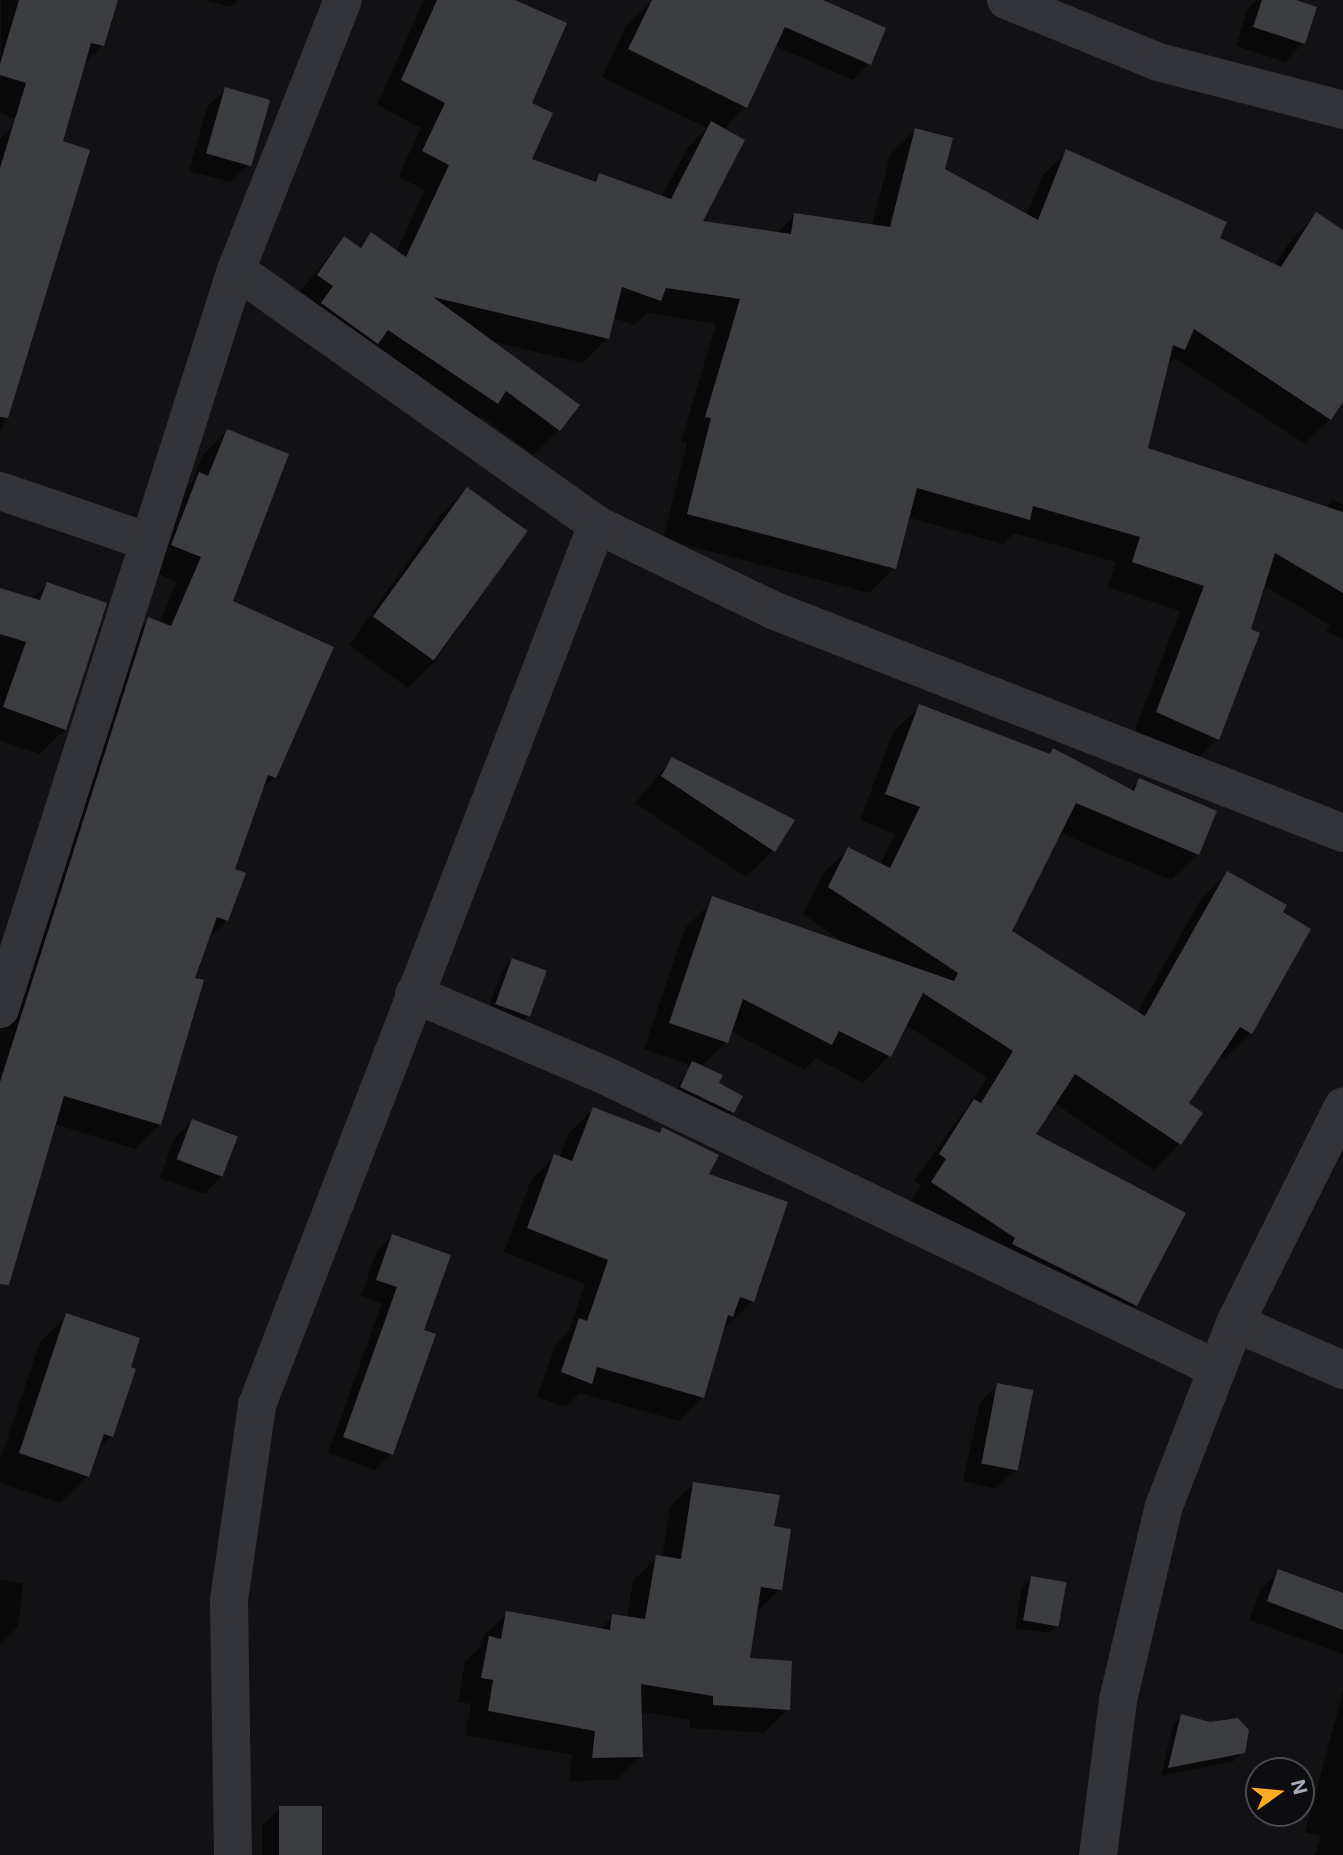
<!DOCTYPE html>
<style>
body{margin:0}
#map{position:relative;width:1343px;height:1855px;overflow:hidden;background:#121214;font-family:Inter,sans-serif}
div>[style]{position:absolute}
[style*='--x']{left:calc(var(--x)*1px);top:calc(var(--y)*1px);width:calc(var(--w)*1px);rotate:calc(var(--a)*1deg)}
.shadow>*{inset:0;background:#0007}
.building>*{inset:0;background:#3c3d41;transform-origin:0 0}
.minor>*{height:38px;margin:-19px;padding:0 19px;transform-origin:19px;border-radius:19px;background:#333439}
span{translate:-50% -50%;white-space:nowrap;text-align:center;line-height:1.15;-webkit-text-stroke:7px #0d0d0f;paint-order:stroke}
.north{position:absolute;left:1245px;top:1757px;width:70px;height:70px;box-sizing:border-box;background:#0d0d0f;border:2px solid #494b51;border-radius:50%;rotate:75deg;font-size:19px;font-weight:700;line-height:28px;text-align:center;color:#a3a9b5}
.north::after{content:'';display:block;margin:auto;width:24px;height:32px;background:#fbac22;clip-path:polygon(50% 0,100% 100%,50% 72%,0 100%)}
</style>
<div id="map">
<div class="shadow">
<i style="clip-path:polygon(1px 0,104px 0,102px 46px,83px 65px,60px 143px,88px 151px,0 435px,0 139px,14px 125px,37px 128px,0 113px)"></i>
<i style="clip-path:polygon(204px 0,238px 0,230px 7px)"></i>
<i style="clip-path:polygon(424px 0,511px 0,529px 104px,529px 160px,591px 183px,599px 175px,661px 198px,687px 149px,707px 128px,602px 77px,626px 26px,653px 0,818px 0,869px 64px,853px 80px,775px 46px,746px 106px,723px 130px,700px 222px,776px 234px,795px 215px,872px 226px,890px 155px,915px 130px,943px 170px,1026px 216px,1042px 176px,1067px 151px,1218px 239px,1274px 266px,1291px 240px,1316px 215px,1343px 232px,1343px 399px,1330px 419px,1305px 444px,1175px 358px,1166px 367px,1146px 449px,1325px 508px,1333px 499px,1343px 505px,1343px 640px,1326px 631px,1330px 625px,1263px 585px,1217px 739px,1192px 764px,1132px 738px,1180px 611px,1108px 587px,1116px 562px,1014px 533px,1003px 544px,907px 517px,894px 568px,869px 593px,663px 539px,687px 443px,681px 442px,716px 324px,647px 313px,634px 325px,613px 318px,608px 338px,583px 363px,490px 341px,559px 430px,534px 455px,482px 417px,472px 427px,293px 300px,344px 238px,358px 248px,371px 234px,396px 252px,425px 190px,398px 177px,421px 128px,377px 105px)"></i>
<i style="clip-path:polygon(1257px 0,1291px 0,1303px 43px,1285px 62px,1236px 46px,1247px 10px)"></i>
<i style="clip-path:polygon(226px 89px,249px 164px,231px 182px,189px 171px,207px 107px)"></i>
<i style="clip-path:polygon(227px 431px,231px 602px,332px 648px,274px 777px,261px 791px,233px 870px,227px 920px,207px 940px,193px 979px,160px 1124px,135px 1149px,54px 1124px,0 1281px,0 1032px,124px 644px,148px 620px,159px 623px,177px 582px,148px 570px,175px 499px,192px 482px,202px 456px)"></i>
<i style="clip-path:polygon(467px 489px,526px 532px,435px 661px,408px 688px,349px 645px,440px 516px)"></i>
<i style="clip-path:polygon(47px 584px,65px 729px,40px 754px,0 741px,0 590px,32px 599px)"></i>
<i style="clip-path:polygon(920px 706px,1129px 791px,1139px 781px,1197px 854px,1171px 880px,1060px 833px,1010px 932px,1137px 1013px,1201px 899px,1227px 873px,1309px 929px,1250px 1033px,1224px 1059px,1218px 1056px,1187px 1104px,1180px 1144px,1154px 1170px,1054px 1103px,1034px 1134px,1183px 1214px,1135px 1305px,1109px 1331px,906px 1209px,921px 1185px,914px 1181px,988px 1078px,906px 1025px,889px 1056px,863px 1083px,816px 1058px,805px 1070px,730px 1031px,726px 1042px,701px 1067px,717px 1084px,733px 1112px,724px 1121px,673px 1096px,690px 1065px,644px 1049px,685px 928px,712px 902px,847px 945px,803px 914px,822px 875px,848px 849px,880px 865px,895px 834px,860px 820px,893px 732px)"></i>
<i style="clip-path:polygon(672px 759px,773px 850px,746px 877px,635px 803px)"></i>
<i style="clip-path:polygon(512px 960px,528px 1016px,519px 1025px,487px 1012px,503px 969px)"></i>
<i style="clip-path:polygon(593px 1109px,658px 1134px,663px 1129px,707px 1175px,752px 1301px,728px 1325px,724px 1324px,703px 1397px,679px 1421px,580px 1393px,566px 1407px,537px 1397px,556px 1344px,569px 1331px,585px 1284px,504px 1252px,531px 1180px,555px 1156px,559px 1158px,569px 1133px)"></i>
<i style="clip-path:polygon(192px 1121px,222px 1176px,204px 1194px,160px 1178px,174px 1139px)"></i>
<i style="clip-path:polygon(392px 1236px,421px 1331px,391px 1454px,375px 1470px,328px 1453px,382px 1303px,361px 1296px,376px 1253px)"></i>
<i style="clip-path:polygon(67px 1315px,111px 1436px,96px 1452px,87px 1476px,60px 1503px,0 1483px,0 1460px,40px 1342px)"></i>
<i style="clip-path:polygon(998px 1384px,1015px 1470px,996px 1489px,963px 1481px,980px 1403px)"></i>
<i style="clip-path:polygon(694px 1483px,772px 1528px,780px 1589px,755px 1614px,748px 1660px,788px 1709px,764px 1733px,690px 1728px,690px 1720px,640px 1712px,641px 1756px,617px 1780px,569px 1781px,572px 1755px,465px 1735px,471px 1704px,458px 1702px,465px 1662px,481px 1646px,483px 1636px,507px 1613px,599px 1630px,613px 1616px,627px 1618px,633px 1581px,657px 1557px,662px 1558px,670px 1507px)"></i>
<i style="clip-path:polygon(1279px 1571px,1343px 1595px,1343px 1654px,1249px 1620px,1260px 1590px)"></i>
<i style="clip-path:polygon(1031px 1578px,1057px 1625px,1049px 1633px,1015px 1628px,1022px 1587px)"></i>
<i style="clip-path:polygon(0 1580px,23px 1583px,18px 1627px,0 1645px)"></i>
<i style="clip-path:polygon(1343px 1692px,1343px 1855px,1315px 1855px,1321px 1836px,1305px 1832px)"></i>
<i style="clip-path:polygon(1182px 1716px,1210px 1724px,1243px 1752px,1234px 1761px,1161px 1776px,1173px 1725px)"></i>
<i style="clip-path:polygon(280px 1808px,321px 1855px,262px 1855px,262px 1826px)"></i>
</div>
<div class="building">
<i style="clip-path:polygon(19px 0,118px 0,104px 46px,91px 43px,63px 141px,90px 150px,8px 418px,0 417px,0 168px,26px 83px,0 75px,0 64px)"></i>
<i style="clip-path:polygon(437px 0,515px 0,567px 23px,532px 103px,553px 113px,532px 159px,596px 182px,599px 173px,671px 199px,711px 121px,745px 140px,703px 221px,791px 234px,794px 213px,890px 227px,915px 128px,953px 138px,945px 169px,1038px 220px,1066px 149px,1227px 222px,1220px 238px,1281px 267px,1316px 212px,1343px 230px,1343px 402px,1331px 420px,1194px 329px,1185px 350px,1173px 345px,1148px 448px,1343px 512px,1343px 593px,1275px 553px,1251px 629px,1260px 633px,1219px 740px,1156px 712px,1204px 586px,1132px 562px,1140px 537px,1033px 506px,1030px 520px,917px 488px,896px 569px,687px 514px,711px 418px,705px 417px,740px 299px,666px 288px,661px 301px,622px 287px,609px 339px,433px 297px,580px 405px,560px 431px,506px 391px,498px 404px,388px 330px,378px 344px,321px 303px,333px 286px,317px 275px,344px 236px,361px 248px,371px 232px,406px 257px,449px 165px,422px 151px,445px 103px,401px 80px)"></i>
<i style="clip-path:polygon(652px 0,823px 0,886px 28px,871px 65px,785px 27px,747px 108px,628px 49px)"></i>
<i style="clip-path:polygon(1262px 0,1296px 0,1317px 7px,1305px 44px,1253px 27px)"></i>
<i style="left:225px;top:87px;width:47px;height:69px;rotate:16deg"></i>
<i style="clip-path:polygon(227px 429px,289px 454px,233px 601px,334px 647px,276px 778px,268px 775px,235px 869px,246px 873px,228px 921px,217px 917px,195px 978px,204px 980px,161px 1125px,64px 1096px,9px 1285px,0 1284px,0 1082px,148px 617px,171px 626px,201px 557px,171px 545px,199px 472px,208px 476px)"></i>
<i style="left:467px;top:487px;width:75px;height:160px;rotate:36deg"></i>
<i style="clip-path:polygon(47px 582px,107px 603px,66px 730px,3px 707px,26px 642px,0 634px,0 588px,40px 600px)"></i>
<i style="clip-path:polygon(919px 704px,1050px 754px,1053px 748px,1134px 791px,1139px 778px,1217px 811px,1199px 855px,1076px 803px,1012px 931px,1145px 1016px,1227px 871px,1287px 905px,1283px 912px,1311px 929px,1252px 1034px,1240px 1027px,1189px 1103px,1203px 1113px,1181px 1145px,1075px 1074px,1036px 1134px,1186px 1213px,1137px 1306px,1012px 1244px,1015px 1238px,931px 1182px,946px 1159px,939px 1154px,974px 1099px,981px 1103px,1013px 1051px,923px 993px,891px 1057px,839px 1031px,832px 1045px,743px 999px,728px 1043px,669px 1023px,712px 896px,954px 981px,958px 973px,828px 887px,848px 847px,890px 868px,920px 807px,885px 794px)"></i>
<i style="clip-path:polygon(672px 757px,795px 820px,775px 852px,661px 776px)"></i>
<i style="left:512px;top:958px;width:37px;height:49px;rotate:20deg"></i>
<i style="clip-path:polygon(692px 1061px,723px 1075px,719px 1083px,743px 1096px,734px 1113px,680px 1087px)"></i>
<i style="clip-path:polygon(593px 1107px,660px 1133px,662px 1127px,719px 1155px,709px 1174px,788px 1202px,754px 1302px,740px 1297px,733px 1317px,728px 1315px,704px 1398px,597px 1367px,592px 1384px,561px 1372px,579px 1318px,587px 1321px,608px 1260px,527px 1228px,554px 1154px,572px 1161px)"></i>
<i style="left:192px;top:1119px;width:49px;height:43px;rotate:21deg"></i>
<i style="clip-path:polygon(392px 1234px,451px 1255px,424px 1330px,436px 1334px,393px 1455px,343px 1437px,397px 1287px,376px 1280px)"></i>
<i style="clip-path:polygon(66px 1313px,140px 1338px,131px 1367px,136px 1369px,113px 1437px,104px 1434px,89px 1477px,19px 1453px)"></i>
<i style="left:997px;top:1383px;width:37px;height:82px;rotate:11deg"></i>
<i style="clip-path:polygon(693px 1482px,780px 1495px,774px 1526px,791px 1529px,782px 1590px,761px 1587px,750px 1658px,792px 1661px,790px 1710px,713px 1705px,713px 1696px,641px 1684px,643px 1757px,592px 1758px,595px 1731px,488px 1711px,493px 1680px,481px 1678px,489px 1636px,501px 1639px,506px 1611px,610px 1630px,612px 1614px,645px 1619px,656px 1555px,681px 1559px)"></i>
<i style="clip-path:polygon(1278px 1569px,1343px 1593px,1343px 1630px,1267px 1601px)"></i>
<i style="left:1031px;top:1576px;width:36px;height:45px;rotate:10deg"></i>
<i style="clip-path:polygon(1181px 1714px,1210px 1722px,1238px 1718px,1249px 1730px,1245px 1753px,1168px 1768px)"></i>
<i style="left:279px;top:1806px;width:43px;height:49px"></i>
</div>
<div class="minor">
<i style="--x:1006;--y:0;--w:164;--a:22.2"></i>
<i style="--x:1158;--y:62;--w:191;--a:14.5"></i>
<i style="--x:236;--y:270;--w:442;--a:35.2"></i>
<i style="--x:597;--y:525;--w:198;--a:25.8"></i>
<i style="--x:775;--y:611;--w:610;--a:21.35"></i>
<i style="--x:0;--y:491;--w:157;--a:18.9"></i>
<i style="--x:414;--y:994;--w:209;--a:23.1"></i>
<i style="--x:606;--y:1076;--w:678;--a:25.62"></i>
<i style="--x:0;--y:1009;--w:776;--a:-72.29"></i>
<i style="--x:236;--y:270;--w:290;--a:-68.4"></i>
<i style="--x:1235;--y:1323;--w:118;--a:23.5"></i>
<i style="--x:233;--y:1855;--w:255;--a:-90.9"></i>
<i style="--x:229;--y:1600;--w:197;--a:-81.8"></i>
<i style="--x:257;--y:1405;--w:943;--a:-68.88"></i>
<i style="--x:1098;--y:1855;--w:156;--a:-82.6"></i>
<i style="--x:1118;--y:1700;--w:199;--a:-76.7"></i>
<i style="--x:1164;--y:1506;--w:196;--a:-68.8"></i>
<i style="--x:1235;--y:1323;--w:242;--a:-63.5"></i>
</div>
<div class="north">N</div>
</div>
